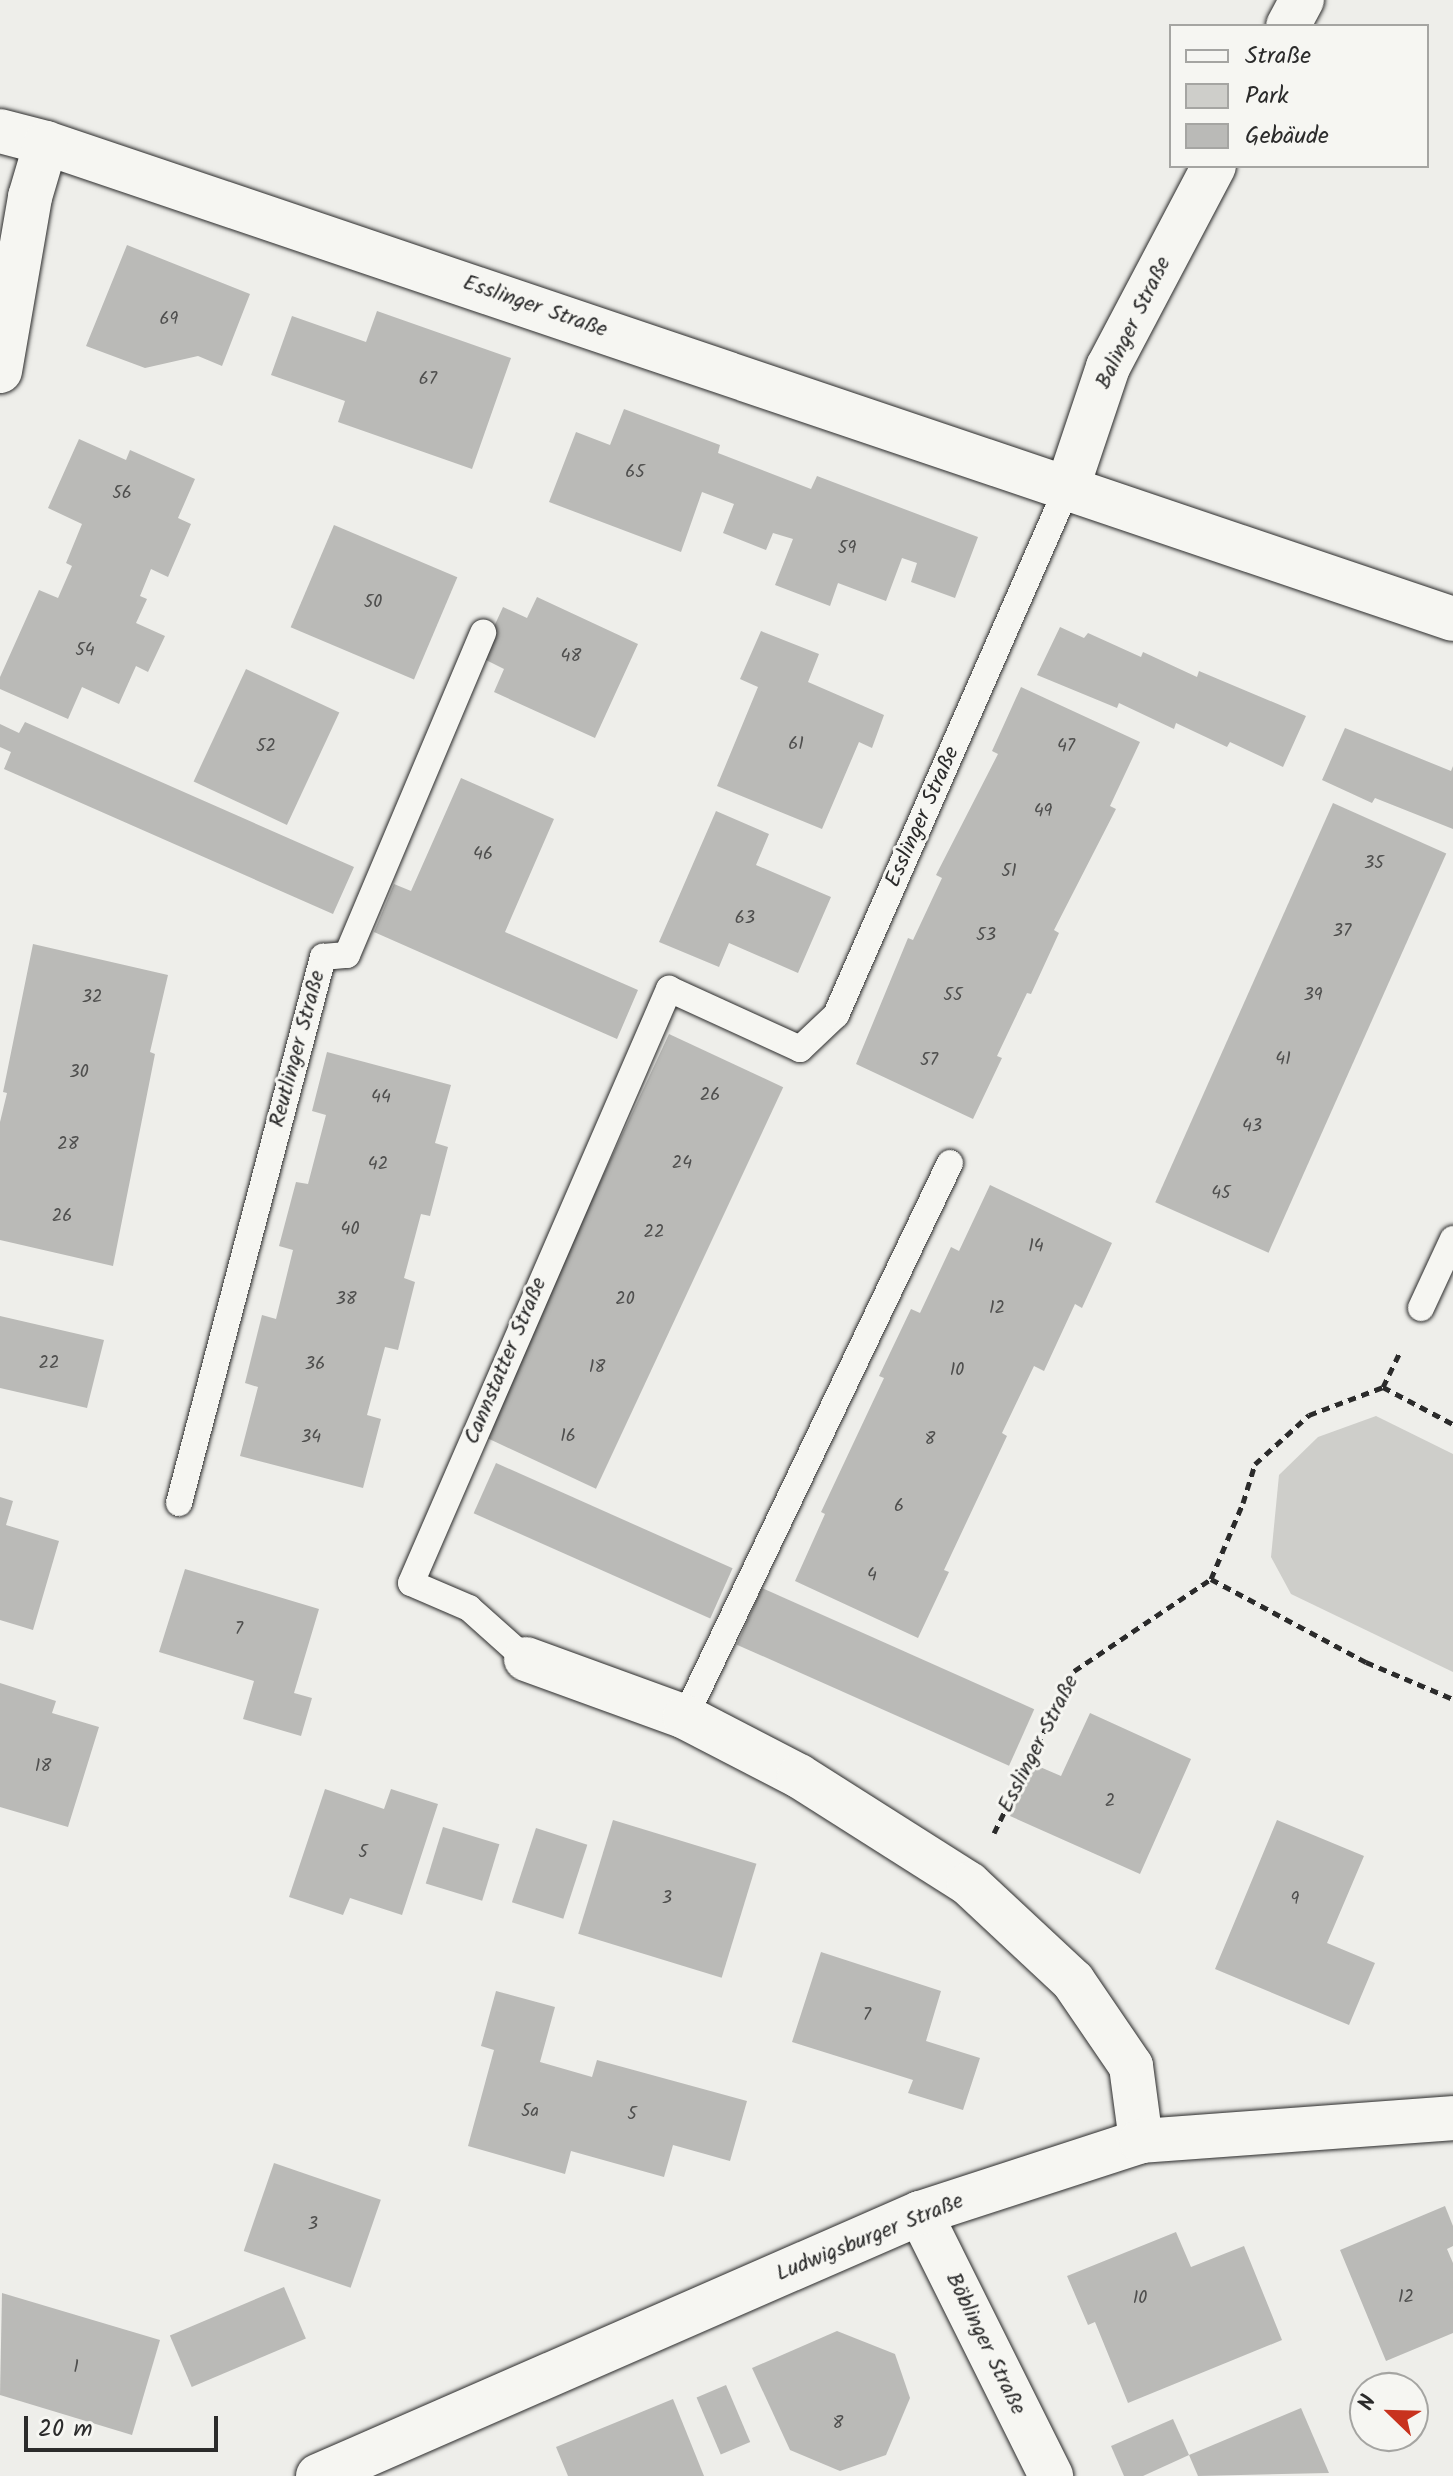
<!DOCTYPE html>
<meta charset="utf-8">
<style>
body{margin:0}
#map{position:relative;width:1453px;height:2476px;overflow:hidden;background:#eeeeea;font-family:Kalam,sans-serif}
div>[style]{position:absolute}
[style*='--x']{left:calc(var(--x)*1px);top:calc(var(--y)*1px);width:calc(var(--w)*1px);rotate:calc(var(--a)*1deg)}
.green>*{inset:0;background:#cececa}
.building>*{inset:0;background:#babab7;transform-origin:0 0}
.path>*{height:5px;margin-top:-2.5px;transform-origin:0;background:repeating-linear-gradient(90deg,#2b2b2b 0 8px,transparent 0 14px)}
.roads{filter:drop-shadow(0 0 2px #2b2b2b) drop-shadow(0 0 2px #2b2b2b)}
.service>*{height:26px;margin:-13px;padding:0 13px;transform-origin:13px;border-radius:13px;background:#f6f6f2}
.minor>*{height:44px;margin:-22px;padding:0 22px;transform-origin:22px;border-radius:22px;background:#f6f6f2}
span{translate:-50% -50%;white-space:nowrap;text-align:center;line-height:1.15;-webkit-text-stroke:6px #f6f6f2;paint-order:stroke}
.number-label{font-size:18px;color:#4f4f4e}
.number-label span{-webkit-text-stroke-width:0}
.street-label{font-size:22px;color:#2b2b2b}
.legend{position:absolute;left:1169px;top:24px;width:260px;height:144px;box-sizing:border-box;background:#f6f6f2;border:2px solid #a5a5a2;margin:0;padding:10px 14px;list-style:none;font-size:24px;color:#2b2b2b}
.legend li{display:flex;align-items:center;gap:16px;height:40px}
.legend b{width:40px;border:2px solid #a5a5a2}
.north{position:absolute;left:1349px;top:2372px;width:80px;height:80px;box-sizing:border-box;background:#f6f6f2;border:2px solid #a5a5a2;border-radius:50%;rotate:293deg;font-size:22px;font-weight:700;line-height:32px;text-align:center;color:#2b2b2b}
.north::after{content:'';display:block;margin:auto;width:28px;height:36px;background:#c8321e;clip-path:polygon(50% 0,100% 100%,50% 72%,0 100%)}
.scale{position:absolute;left:24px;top:2416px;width:194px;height:36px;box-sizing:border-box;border:4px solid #2b2b2b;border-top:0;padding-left:10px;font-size:24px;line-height:28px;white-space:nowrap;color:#2b2b2b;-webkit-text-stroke:6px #f6f6f2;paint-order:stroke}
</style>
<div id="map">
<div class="green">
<i style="clip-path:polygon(1376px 1416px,1453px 1454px,1453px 1672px,1291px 1594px,1271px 1557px,1279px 1475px,1318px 1437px)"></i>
</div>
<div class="building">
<i style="clip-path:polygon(127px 245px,250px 294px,222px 366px,198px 356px,145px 368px,86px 346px)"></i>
<i style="clip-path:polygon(377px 311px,511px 358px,472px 469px,338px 422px,345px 401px,271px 375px,292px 316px,366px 342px)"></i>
<i style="clip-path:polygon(624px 409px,720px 445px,718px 453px,811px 489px,817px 476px,978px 537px,955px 598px,911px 582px,917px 563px,902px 558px,886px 601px,838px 583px,830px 606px,775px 585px,793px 539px,773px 533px,766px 550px,723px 533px,734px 504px,702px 492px,681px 552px,549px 502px,576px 432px,610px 445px)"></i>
<i style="clip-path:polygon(79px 439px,126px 460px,130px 450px,195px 479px,178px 518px,191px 524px,168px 577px,151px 569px,140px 596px,147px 599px,136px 623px,165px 636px,148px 672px,136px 666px,119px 704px,82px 687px,68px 719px,0 689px,0 677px,39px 590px,58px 598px,72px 566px,66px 563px,82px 524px,48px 508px)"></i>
<i style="left:334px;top:525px;width:134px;height:111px;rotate:23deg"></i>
<i style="clip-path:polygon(537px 597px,638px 644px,595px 738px,494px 692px,504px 669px,480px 657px,503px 607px,527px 618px)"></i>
<i style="clip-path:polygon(1060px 627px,1084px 638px,1088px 633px,1141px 657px,1143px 652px,1197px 677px,1199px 671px,1306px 716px,1283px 767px,1230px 742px,1227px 747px,1176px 723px,1174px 729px,1119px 703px,1117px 708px,1037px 675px)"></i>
<i style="clip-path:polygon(761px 631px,819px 654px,808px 682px,884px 715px,872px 748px,859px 742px,822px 829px,717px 786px,758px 687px,740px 679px)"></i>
<i style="left:246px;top:669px;width:103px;height:124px;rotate:25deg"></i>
<i style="clip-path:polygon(1021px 687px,1140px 742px,1110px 806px,1116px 809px,1054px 930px,1059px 933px,1031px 994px,1027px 993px,997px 1056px,1002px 1058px,973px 1119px,856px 1064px,908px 938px,913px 940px,942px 878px,936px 875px,998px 754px,992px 751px)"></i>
<i style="clip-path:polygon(25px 722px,354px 867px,333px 914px,4px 769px,11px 752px,0 747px,0 724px,19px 733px)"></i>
<i style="clip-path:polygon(1345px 728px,1451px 771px,1453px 766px,1453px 829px,1375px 798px,1372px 803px,1322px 780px)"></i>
<i style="clip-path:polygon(461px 778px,554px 819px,505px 932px,638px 990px,617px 1039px,374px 932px,394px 884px,411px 891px)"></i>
<i style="left:1333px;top:803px;width:124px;height:437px;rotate:24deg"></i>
<i style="clip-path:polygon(716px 811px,769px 834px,756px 865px,831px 897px,798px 973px,729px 943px,719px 967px,659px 942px)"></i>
<i style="clip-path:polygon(33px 944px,168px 975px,150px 1052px,155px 1054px,113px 1266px,0 1240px,0 1122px,7px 1093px,3px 1092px)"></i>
<i style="left:669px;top:1034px;width:126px;height:443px;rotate:25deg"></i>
<i style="clip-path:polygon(327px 1052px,451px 1085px,435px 1143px,448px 1147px,430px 1216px,421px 1214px,404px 1278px,415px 1282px,398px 1350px,385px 1347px,367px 1415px,381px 1419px,363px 1488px,240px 1456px,258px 1387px,245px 1383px,262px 1315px,276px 1319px,293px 1250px,279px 1246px,296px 1182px,308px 1184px,326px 1115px,312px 1111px)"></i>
<i style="clip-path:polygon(990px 1185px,1112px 1243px,1082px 1308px,1075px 1304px,1044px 1371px,1034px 1366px,1002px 1433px,1007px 1436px,944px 1570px,949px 1572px,918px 1638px,795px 1581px,825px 1514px,821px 1512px,884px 1378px,879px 1376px,911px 1309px,920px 1313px,951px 1247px,959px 1251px)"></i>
<i style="clip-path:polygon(0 1316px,104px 1340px,87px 1408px,0 1388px)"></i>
<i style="left:496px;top:1463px;width:259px;height:55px;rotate:24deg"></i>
<i style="clip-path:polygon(0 1497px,13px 1501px,6px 1525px,59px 1541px,33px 1630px,0 1620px)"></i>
<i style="clip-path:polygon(185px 1569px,319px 1609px,294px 1693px,312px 1698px,301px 1736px,243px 1719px,254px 1681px,159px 1652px)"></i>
<i style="left:762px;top:1588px;width:298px;height:62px;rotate:24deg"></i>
<i style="clip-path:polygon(0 1683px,56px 1701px,52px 1713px,99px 1727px,68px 1827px,0 1807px)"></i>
<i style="clip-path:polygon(1090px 1713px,1191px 1759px,1140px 1874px,1010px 1816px,1033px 1764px,1061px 1776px)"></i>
<i style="clip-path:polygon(325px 1789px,384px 1809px,391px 1789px,438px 1804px,402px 1915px,350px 1898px,343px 1915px,289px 1897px)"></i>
<i style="left:613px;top:1820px;width:150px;height:119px;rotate:17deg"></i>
<i style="clip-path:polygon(1277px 1820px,1364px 1856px,1327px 1943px,1375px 1963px,1349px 2025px,1215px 1969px)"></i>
<i style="left:443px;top:1827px;width:59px;height:59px;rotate:17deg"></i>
<i style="left:536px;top:1828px;width:54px;height:78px;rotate:18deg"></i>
<i style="clip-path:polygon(821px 1952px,941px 1991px,926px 2041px,980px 2058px,963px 2110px,908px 2093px,913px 2080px,792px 2042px)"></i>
<i style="clip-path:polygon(496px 1991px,555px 2007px,540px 2062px,592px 2077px,597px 2060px,747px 2101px,730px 2161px,673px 2145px,664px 2177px,571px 2151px,565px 2174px,468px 2146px,494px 2050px,481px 2046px)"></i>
<i style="left:274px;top:2163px;width:113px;height:93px;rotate:19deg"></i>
<i style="clip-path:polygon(1445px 2206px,1453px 2226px,1453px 2246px,1447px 2249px,1453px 2263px,1453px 2333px,1386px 2361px,1340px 2250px)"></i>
<i style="clip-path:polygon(1176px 2232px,1191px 2267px,1244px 2246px,1282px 2340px,1128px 2403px,1095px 2322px,1088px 2325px,1067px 2276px)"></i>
<i style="left:284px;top:2287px;width:56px;height:124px;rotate:67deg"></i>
<i style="clip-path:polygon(2px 2293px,160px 2340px,132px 2435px,0 2395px)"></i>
<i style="clip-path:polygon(837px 2331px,895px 2354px,910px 2398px,886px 2455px,840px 2471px,790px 2450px,752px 2368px)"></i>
<i style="left:726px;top:2385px;width:62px;height:32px;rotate:67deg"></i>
<i style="clip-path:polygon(673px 2399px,704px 2476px,568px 2476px,556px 2447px)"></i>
<i style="clip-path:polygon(1301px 2408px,1329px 2473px,1198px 2476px,1189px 2455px)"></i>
<i style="clip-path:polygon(1173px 2419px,1189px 2455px,1143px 2476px,1124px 2476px,1111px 2446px)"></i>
</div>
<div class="path">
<i style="--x:1383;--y:1387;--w:79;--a:27.9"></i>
<i style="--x:1211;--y:1579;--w:176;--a:28.2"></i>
<i style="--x:1366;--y:1662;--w:95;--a:23"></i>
<i style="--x:994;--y:1833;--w:181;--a:-63.7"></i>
<i style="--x:1074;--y:1671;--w:165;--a:-33.9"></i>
<i style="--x:1211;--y:1579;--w:82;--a:-67.2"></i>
<i style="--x:1243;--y:1503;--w:41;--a:-72.9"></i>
<i style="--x:1255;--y:1464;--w:73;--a:-42.2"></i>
<i style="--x:1309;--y:1415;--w:79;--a:-20.7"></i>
<i style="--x:1383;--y:1387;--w:41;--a:-64.1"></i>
</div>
<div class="roads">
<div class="service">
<i style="--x:1421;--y:1308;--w:76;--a:-65.1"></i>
<i style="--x:179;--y:1503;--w:565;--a:-75.23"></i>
<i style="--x:323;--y:957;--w:24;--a:-5"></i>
<i style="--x:347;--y:955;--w:350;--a:-67.1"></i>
<i style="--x:526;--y:1659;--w:76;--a:-138.2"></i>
<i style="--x:469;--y:1608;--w:63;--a:-156.7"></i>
<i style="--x:411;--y:1583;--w:648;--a:-66.52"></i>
<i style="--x:669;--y:989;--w:144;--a:24.6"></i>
<i style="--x:800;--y:1049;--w:50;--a:-43.4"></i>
<i style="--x:836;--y:1015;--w:578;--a:-66.32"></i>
<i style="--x:685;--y:1717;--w:614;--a:-64.44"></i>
</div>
<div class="minor">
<i style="--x:1288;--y:26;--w:30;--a:-62"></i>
<i style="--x:0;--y:131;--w:48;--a:14.6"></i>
<i style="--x:46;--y:143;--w:1485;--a:18.69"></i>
<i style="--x:0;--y:371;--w:177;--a:-80.2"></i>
<i style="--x:30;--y:197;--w:56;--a:-73.5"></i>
<i style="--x:1068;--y:486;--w:126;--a:-71.4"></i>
<i style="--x:1108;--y:367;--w:227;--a:-62.2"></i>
<i style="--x:526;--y:1659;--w:169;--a:20"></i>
<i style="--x:685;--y:1717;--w:128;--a:27.4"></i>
<i style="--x:799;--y:1776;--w:201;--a:32.4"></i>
<i style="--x:969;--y:1884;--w:142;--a:43"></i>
<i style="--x:1073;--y:1981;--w:103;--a:55.7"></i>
<i style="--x:1131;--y:2066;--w:76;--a:82.4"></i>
<i style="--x:920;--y:2213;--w:294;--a:63.5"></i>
<i style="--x:318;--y:2476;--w:657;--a:-23.6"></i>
<i style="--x:920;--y:2213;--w:232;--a:-18"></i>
<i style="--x:1141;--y:2141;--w:313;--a:-4.2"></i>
</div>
</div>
<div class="number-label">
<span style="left:169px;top:320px">69</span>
<span style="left:428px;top:380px">67</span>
<span style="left:635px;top:473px">65</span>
<span style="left:122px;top:494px">56</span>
<span style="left:847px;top:549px">59</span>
<span style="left:373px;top:603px">50</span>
<span style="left:85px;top:651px">54</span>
<span style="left:571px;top:657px">48</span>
<span style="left:796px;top:745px">61</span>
<span style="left:266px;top:747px">52</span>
<span style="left:1066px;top:747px">47</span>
<span style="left:1043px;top:812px">49</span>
<span style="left:483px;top:855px">46</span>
<span style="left:1374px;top:864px">35</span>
<span style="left:1009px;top:872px">51</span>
<span style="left:745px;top:919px">63</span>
<span style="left:1342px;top:932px">37</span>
<span style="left:986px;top:936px">53</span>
<span style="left:953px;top:996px">55</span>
<span style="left:1313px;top:996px">39</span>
<span style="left:92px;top:998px">32</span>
<span style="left:1283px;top:1060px">41</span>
<span style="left:929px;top:1061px">57</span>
<span style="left:79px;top:1073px">30</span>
<span style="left:710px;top:1096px">26</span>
<span style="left:381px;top:1098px">44</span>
<span style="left:1252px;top:1127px">43</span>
<span style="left:68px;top:1145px">28</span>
<span style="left:682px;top:1164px">24</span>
<span style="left:378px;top:1165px">42</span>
<span style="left:1221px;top:1194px">45</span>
<span style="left:62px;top:1217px">26</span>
<span style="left:350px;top:1230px">40</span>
<span style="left:654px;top:1233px">22</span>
<span style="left:1036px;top:1247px">14</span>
<span style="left:346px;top:1300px">38</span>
<span style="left:625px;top:1300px">20</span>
<span style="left:997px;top:1309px">12</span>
<span style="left:49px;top:1364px">22</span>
<span style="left:315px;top:1365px">36</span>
<span style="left:597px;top:1368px">18</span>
<span style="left:957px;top:1371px">10</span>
<span style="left:568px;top:1437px">16</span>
<span style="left:311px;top:1438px">34</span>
<span style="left:930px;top:1440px">8</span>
<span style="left:899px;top:1507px">6</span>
<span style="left:872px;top:1576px">4</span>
<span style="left:239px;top:1630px">7</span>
<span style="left:43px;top:1767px">18</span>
<span style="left:1110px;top:1802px">2</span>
<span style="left:363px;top:1853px">5</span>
<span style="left:667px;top:1899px">3</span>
<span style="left:1295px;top:1900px">9</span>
<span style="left:867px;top:2016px">7</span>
<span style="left:530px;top:2112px">5a</span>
<span style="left:632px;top:2115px">5</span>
<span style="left:313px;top:2225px">3</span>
<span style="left:1406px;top:2298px">12</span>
<span style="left:1140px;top:2299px">10</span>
<span style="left:76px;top:2368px">1</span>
<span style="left:838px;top:2424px">8</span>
</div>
<div class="street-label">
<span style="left:535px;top:307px;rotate:19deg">Esslinger Straße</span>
<span style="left:1134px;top:323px;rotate:-64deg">Balinger Straße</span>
<span style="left:923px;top:817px;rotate:-66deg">Esslinger Straße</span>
<span style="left:298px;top:1049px;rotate:-75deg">Reutlinger Straße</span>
<span style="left:506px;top:1361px;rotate:-67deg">Cannstatter Straße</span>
<span style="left:1039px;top:1744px;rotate:-63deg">Esslinger Straße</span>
<span style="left:870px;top:2238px;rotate:-22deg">Ludwigsburger Straße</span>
<span style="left:985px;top:2344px;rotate:64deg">Böblinger Straße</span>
</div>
<ul class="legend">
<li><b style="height:10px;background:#f6f6f2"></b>Straße</li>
<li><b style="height:22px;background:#cececa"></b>Park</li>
<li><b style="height:22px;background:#babab7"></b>Gebäude</li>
</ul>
<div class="north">N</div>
<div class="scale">20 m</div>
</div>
